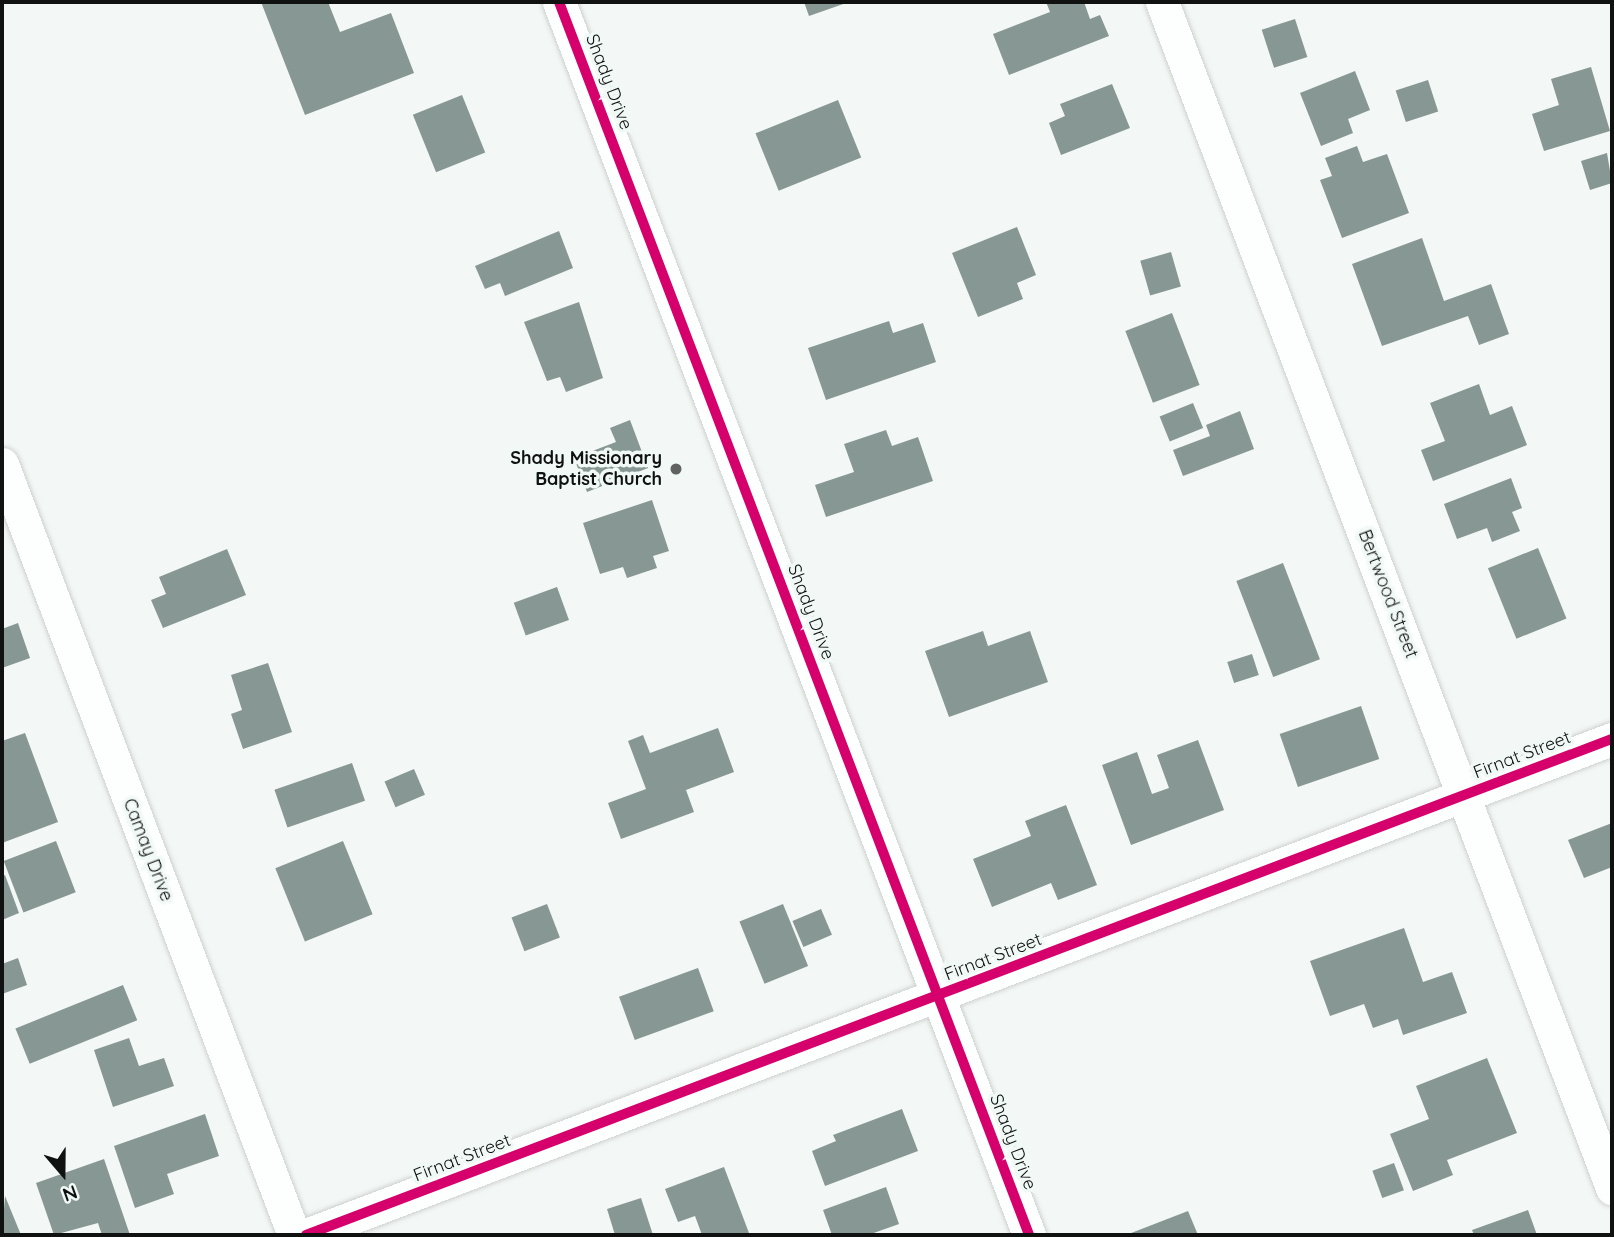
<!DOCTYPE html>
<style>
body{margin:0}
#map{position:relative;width:1614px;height:1237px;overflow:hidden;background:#f3f7f5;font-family:Quicksand,sans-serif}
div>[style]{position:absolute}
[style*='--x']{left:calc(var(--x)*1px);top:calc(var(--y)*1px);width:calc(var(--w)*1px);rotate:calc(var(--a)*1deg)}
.building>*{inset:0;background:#879793;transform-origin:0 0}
.roads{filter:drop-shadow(0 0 2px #cdd1cf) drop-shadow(0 0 2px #cdd1cf)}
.minor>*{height:33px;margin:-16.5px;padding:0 16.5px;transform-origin:16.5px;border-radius:16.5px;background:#fdfefe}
.cycleway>*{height:10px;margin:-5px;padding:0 5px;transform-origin:5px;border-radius:5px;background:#d6006c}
.dots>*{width:19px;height:19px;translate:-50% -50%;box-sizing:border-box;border:4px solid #f1f9f6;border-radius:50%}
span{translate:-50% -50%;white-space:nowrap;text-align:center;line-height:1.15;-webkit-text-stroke:7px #f1f9f6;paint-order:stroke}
.street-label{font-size:18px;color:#101211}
.poi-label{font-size:18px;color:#101211;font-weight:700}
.right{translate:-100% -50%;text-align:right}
.frame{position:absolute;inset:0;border:4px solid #101211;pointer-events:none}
.north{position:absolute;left:28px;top:1139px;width:70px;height:70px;-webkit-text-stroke:5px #f1f9f6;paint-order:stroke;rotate:160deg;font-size:19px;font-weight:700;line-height:28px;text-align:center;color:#101211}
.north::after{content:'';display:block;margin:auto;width:24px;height:32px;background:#101211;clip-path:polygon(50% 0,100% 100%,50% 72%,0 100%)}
</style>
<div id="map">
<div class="building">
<i style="clip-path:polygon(261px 2px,328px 2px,340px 32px,391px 13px,414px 73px,305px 115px)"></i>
<i style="clip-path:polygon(804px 2px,849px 2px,809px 16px)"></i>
<i style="clip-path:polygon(1046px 2px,1084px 2px,1090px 19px,1100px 15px,1109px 36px,1009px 75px,993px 34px,1050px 12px)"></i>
<i style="left:1295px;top:19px;width:40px;height:35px;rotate:72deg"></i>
<i style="clip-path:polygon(1591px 67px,1610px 131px,1544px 151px,1532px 114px,1559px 105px,1551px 79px)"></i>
<i style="clip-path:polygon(1355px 71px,1370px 110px,1348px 119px,1353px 133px,1321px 146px,1300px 93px)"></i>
<i style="left:1428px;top:80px;width:33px;height:34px;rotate:72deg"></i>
<i style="clip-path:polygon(1112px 84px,1130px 128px,1061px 155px,1049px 123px,1065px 116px,1060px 104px)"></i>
<i style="left:462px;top:95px;width:62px;height:53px;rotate:68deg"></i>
<i style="left:838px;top:100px;width:62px;height:89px;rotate:68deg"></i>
<i style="clip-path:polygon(1357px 146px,1363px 162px,1387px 154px,1409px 213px,1342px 238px,1320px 180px,1332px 176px,1325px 158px)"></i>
<i style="clip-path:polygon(1607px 153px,1612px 183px,1590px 190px,1581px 161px)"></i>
<i style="clip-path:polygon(1017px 227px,1036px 275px,1017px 283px,1023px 299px,978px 317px,952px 253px)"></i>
<i style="clip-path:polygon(559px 231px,573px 268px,505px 296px,500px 283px,485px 289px,475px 266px)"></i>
<i style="clip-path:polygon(1422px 238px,1444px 301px,1491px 284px,1509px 334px,1479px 345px,1468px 316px,1382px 346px,1352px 264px)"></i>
<i style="left:1171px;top:252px;width:36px;height:32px;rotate:74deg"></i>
<i style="clip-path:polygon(579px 302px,603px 378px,566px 392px,560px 377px,547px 381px,524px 322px)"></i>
<i style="left:1172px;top:313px;width:77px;height:50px;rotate:69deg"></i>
<i style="clip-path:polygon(889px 321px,893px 333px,923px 323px,936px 362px,826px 400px,808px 348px)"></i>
<i style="clip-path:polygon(1479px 384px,1490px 415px,1512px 406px,1527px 445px,1433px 481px,1421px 450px,1445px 441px,1430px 403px)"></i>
<i style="left:1193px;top:403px;width:27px;height:36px;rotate:68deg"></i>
<i style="clip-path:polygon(1240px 411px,1254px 449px,1183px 476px,1173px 450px,1210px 436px,1206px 425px)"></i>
<i style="clip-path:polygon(630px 420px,648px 468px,587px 492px,574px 458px,616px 442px,610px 428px)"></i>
<i style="clip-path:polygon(886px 430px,892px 446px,918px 437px,933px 481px,826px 517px,815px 485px,854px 472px,844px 444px)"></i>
<i style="clip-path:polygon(1511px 478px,1522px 508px,1512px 512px,1520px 531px,1492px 542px,1487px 528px,1457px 539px,1444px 504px)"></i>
<i style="clip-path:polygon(652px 500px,669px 551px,653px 556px,657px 568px,627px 578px,623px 567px,600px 574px,583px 523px)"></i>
<i style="left:1538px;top:548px;width:76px;height:54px;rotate:68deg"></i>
<i style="clip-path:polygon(227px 549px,246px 595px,163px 628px,151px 600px,166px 594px,159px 577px)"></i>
<i style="left:1283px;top:563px;width:103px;height:50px;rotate:69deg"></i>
<i style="left:557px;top:587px;width:35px;height:46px;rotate:70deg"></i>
<i style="clip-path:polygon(18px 623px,30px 658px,2px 668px,2px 629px)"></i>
<i style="clip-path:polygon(983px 631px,988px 646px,1030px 631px,1048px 682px,949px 717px,925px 651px)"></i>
<i style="left:1252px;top:654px;width:22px;height:26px;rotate:72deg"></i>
<i style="clip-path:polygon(268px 663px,292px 732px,243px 749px,231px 714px,242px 710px,231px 675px)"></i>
<i style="left:1361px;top:706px;width:56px;height:86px;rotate:71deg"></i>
<i style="clip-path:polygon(718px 728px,734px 772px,686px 790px,694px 812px,621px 839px,608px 803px,646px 789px,628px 741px,643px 735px,650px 753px)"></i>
<i style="clip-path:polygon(25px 733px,58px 822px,2px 843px,2px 741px)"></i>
<i style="clip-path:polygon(1198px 740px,1224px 810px,1131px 845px,1102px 765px,1137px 752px,1152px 794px,1169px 788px,1157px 755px)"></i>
<i style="left:352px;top:763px;width:40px;height:82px;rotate:71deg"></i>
<i style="left:414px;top:769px;width:28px;height:32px;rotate:67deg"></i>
<i style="clip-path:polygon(1066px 805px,1097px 885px,1058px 900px,1051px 883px,992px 907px,973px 859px,1031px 836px,1025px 821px)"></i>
<i style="clip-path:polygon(1612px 823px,1612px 867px,1584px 878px,1568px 840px)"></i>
<i style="left:56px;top:841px;width:55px;height:56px;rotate:69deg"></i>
<i style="left:343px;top:841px;width:79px;height:73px;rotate:68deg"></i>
<i style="clip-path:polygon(5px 875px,19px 913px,2px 920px,2px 876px)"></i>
<i style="left:547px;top:904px;width:36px;height:38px;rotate:69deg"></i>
<i style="left:783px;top:904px;width:67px;height:47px;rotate:68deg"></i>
<i style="left:821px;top:909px;width:28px;height:31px;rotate:67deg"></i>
<i style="clip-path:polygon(1404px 928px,1423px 982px,1452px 972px,1467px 1013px,1403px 1035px,1398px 1019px,1373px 1028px,1364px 1004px,1330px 1016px,1310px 961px)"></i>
<i style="clip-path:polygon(18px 958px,27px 985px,2px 994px,2px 964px)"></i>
<i style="left:698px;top:968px;width:46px;height:84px;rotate:70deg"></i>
<i style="left:123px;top:985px;width:38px;height:116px;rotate:68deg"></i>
<i style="clip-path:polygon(129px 1038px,139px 1066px,164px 1058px,174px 1086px,113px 1107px,94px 1050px)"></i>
<i style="clip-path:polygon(1487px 1058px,1517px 1133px,1447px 1160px,1453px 1175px,1413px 1191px,1390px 1134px,1429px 1119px,1416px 1086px)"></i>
<i style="clip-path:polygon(902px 1109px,918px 1151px,825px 1186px,812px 1151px,836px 1141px,833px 1135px)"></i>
<i style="clip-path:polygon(205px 1114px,219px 1156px,167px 1174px,174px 1194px,135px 1208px,114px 1146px)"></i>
<i style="clip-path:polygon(104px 1159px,130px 1235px,102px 1235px,98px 1223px,54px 1235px,36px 1183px)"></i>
<i style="left:1394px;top:1163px;width:29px;height:23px;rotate:70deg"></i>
<i style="clip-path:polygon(724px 1167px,749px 1233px,702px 1235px,695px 1216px,678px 1222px,665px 1189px)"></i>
<i style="clip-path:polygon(886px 1187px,899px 1224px,868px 1235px,832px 1235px,823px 1210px)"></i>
<i style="clip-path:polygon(5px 1196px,21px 1235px,2px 1235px)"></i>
<i style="clip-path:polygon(641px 1198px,653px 1235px,615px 1235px,607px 1209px)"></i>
<i style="clip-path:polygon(1528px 1210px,1537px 1235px,1474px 1235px,1472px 1230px)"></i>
<i style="clip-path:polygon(1188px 1211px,1198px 1235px,1126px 1235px)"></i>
</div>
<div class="roads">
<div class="minor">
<i style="--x:559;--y:2;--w:1320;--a:69.13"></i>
<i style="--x:1162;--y:2;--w:1269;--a:69.22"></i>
<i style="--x:2;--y:464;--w:824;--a:69.26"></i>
<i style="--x:306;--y:1235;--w:1397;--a:-20.8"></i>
</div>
</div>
<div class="cycleway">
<i style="--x:559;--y:2;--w:1320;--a:69.13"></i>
<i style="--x:306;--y:1235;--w:1397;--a:-20.8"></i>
</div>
<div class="dots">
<i style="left:676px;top:469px;background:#5f6261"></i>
</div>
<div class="street-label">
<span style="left:609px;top:82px;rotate:69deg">Shady Drive</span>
<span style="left:1388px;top:594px;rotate:69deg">Bertwood Street</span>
<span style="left:811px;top:612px;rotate:69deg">Shady Drive</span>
<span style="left:1522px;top:755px;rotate:-21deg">Firnat Street</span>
<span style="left:148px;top:850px;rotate:69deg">Camay Drive</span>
<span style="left:993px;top:957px;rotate:-21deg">Firnat Street</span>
<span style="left:1013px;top:1142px;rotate:69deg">Shady Drive</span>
<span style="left:462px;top:1158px;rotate:-21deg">Firnat Street</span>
</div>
<div class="poi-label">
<span class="right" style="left:662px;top:469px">Shady Missionary<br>Baptist Church</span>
</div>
<div class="frame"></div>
<div class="north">N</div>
</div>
